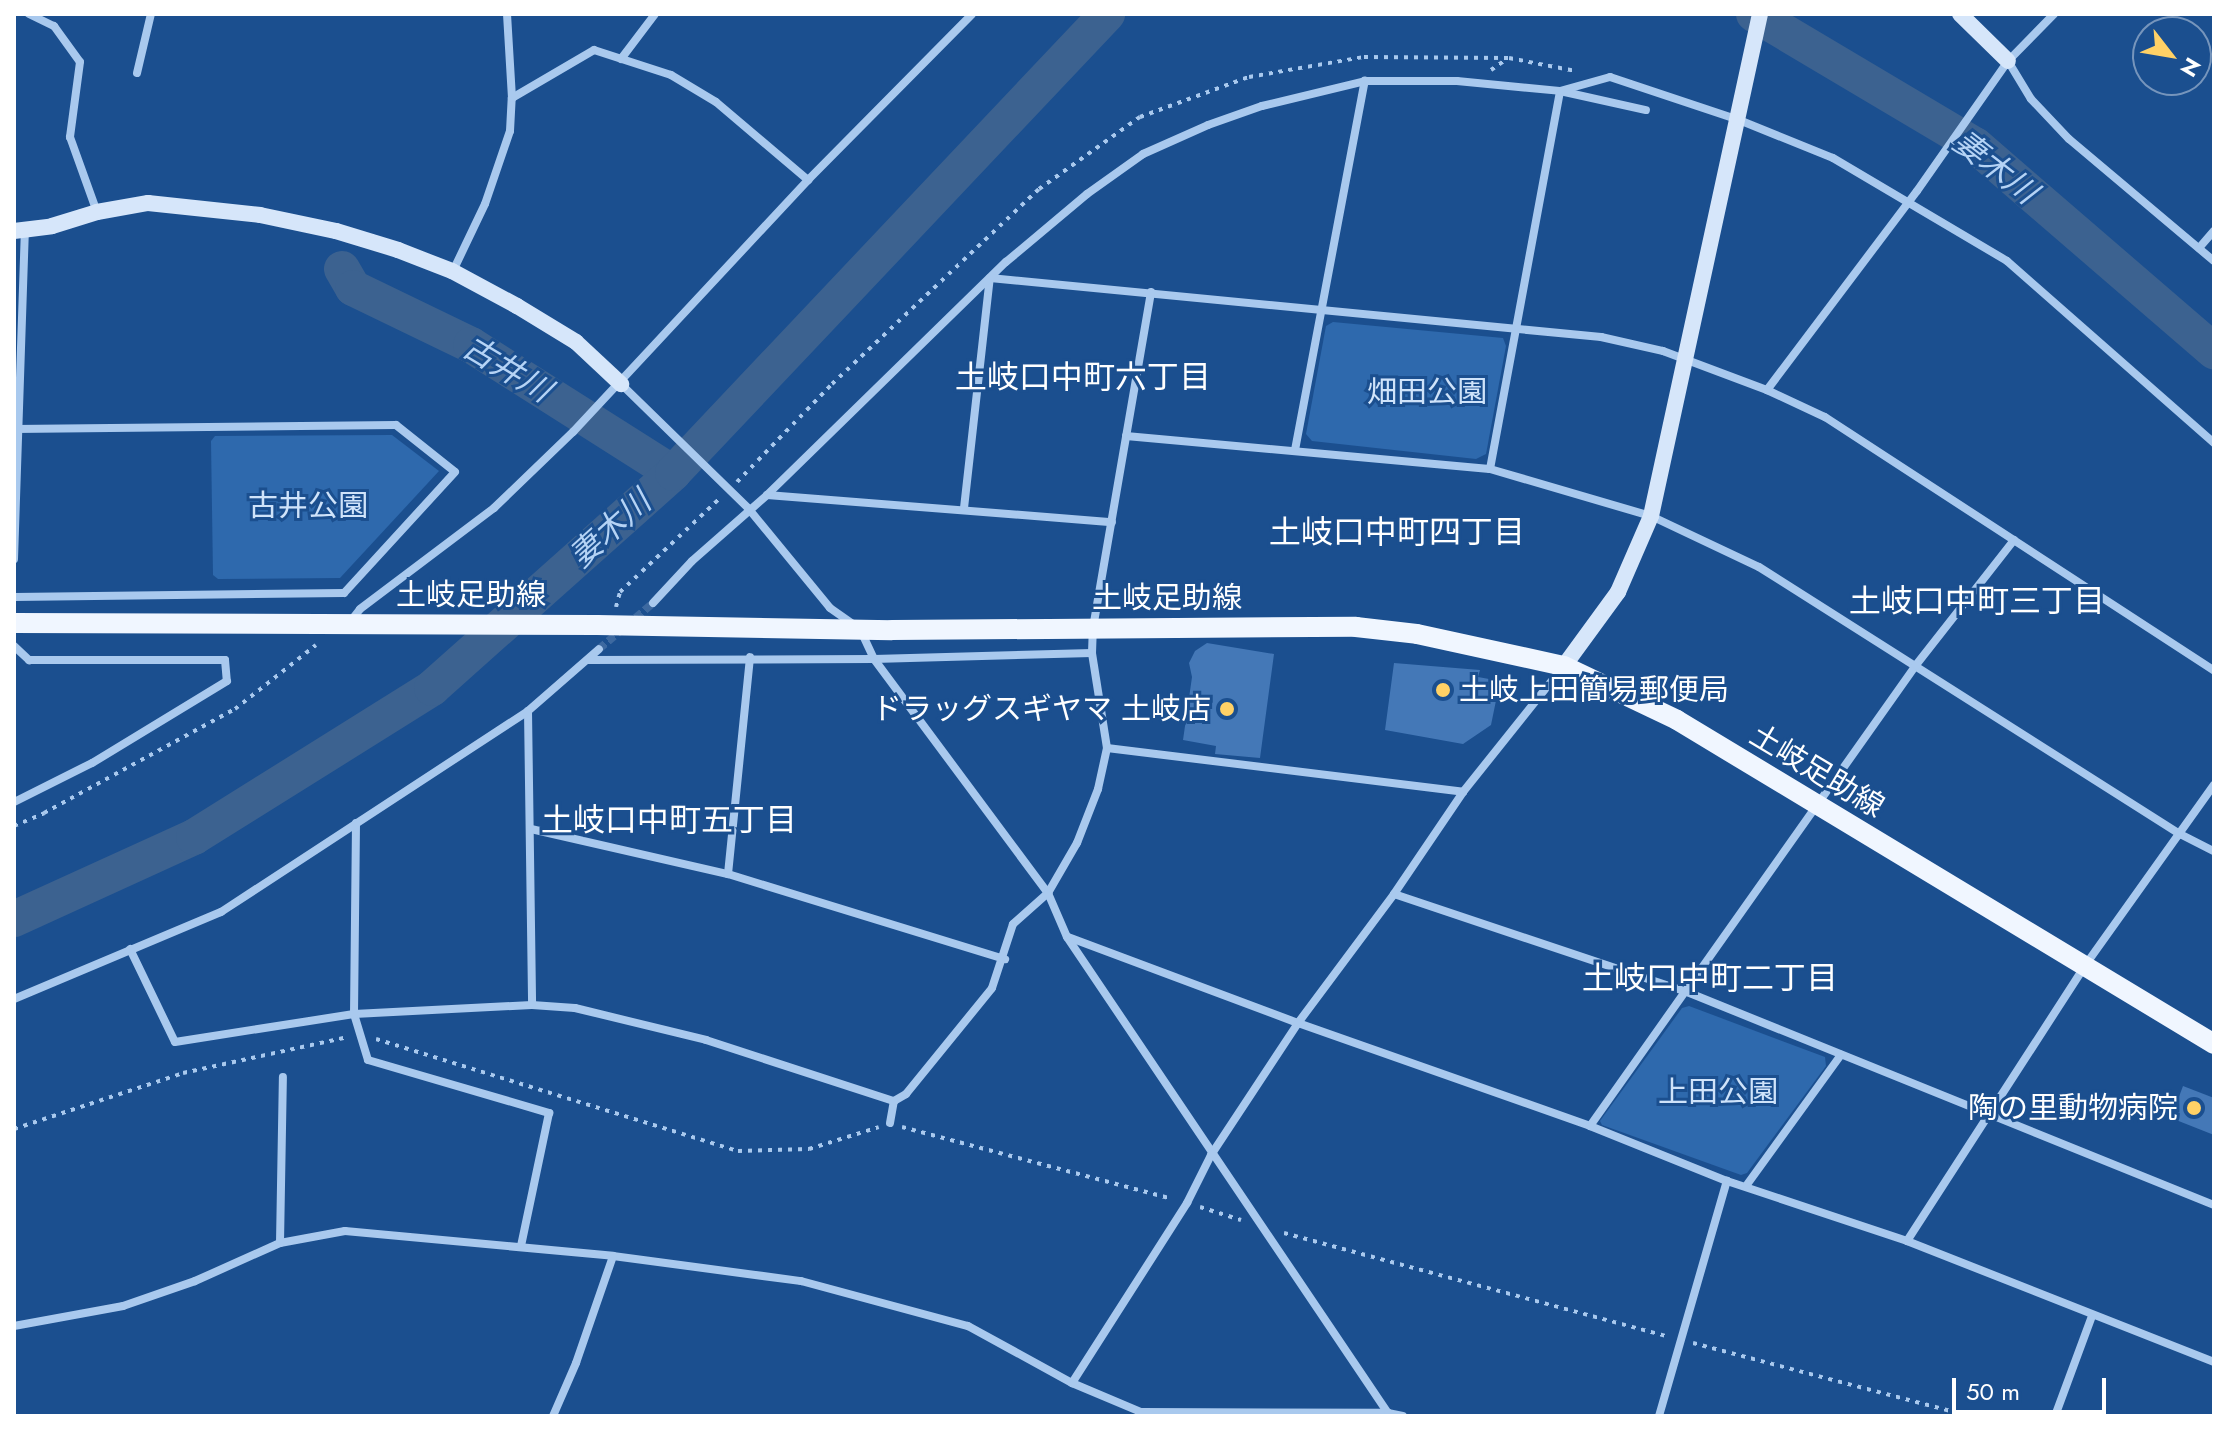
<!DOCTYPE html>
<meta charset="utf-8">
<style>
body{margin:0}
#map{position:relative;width:2228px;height:1430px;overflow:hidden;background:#1b4f8f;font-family:Jost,"Noto Sans JP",sans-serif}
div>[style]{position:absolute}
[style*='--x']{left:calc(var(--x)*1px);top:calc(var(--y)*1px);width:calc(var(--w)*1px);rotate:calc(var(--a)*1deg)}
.green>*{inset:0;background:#2e69ad}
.river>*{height:36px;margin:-18px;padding:0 18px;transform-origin:18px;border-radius:18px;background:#3c6290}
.building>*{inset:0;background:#4478b7}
.street-tunnel>*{height:8px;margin-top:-4px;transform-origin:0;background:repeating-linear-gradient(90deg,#3d69a0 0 8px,transparent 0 12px)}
.path>*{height:4px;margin-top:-2px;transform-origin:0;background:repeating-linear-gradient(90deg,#a9c9ee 0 4px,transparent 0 10px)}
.street>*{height:8px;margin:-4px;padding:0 4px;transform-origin:4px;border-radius:4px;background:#a9c9ee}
.secondary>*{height:16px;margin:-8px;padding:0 8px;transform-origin:8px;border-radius:8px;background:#d6e6fa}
.primary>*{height:20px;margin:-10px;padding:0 10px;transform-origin:10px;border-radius:10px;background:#f0f6ff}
.dots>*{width:22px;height:22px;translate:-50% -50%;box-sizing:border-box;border:4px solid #1b4f8f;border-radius:50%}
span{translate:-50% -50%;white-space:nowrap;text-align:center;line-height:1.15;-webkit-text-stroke:6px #1b4f8f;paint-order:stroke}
.park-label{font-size:30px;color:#cfe3fa}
.street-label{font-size:30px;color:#fff}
.poi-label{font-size:30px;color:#fff}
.left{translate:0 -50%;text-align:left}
.right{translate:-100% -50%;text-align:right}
.water-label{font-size:32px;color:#b5d3f5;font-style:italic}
.neighbourhood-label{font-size:32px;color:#fff}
.frame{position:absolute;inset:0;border:16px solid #fff;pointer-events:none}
.north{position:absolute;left:2132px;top:16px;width:80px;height:80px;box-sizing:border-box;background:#1b4f8f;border:2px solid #7695bc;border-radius:50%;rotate:121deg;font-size:22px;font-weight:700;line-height:32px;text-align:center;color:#fff}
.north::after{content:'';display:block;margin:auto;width:28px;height:36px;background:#ffd166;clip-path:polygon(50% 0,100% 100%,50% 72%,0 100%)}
.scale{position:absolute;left:1952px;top:1378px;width:154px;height:36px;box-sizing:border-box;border:4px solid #fff;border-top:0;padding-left:10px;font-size:24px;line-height:28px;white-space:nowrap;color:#fff;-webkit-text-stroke:6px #1b4f8f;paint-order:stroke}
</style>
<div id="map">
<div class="green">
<i style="clip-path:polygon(1333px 322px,1503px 338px,1506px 346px,1486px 454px,1476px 459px,1312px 441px,1306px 434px,1326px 326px)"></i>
<i style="clip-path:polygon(392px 435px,439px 471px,340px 578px,218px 579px,213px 575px,211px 441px,215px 436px)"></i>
<i style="clip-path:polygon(1689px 1006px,1825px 1057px,1826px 1066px,1747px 1173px,1741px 1175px,1602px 1125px,1600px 1121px,1682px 1008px)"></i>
</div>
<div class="river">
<i style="--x:1754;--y:14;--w:257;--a:30.7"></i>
<i style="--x:1975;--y:145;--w:316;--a:40.8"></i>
<i style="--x:342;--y:269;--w:22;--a:60"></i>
<i style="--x:353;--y:288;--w:131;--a:25.8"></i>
<i style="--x:471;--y:345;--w:239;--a:32.4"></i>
<i style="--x:14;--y:919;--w:198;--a:-24.5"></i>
<i style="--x:194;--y:837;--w:281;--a:-32"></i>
<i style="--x:432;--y:688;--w:323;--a:-41.7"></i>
<i style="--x:673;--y:473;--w:632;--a:-46.6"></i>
</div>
<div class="building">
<i style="clip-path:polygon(1207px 643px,1274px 654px,1260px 758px,1215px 754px,1216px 746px,1183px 740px,1192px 677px,1189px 663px,1195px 651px)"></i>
<i style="clip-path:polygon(1394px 663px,1480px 670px,1478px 677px,1500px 681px,1491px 725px,1463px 744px,1385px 730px)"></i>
<i style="clip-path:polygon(2183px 1086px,2214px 1098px,2214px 1135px,2171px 1118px)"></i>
</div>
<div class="street-tunnel">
<i style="--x:599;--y:649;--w:71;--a:-40.4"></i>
</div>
<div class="path">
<i style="--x:1491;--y:70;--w:19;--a:-35"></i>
<i style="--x:737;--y:482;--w:136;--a:-45.9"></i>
<i style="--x:832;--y:384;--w:284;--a:-43.3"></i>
<i style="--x:1039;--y:189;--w:124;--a:-35.5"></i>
<i style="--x:1140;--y:117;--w:116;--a:-20.2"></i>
<i style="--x:1249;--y:77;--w:117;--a:-9.9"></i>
<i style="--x:1364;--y:57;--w:145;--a:0.4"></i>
<i style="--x:1509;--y:58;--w:68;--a:11"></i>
<i style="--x:616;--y:607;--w:16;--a:-75"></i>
<i style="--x:620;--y:592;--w:136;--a:-43.2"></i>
<i style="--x:14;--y:826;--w:33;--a:-23"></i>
<i style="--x:44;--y:813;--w:217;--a:-28.6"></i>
<i style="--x:235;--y:709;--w:103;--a:-38.3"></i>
<i style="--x:376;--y:1039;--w:379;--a:17.2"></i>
<i style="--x:738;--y:1151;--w:71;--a:-1.6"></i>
<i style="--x:809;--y:1149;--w:73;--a:-17.4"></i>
<i style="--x:902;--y:1127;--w:279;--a:14.9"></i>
<i style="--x:14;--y:1129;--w:178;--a:-18.3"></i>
<i style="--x:183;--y:1073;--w:169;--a:-12.3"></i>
<i style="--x:1200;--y:1207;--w:43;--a:17.6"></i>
<i style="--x:1284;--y:1233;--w:399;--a:15.1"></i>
<i style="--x:1693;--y:1343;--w:285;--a:14.8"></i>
</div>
<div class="street">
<i style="--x:29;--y:14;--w:28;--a:26"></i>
<i style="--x:54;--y:26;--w:44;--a:54.2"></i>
<i style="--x:80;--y:62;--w:76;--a:97.6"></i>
<i style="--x:70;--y:137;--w:80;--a:70.2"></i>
<i style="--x:621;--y:59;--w:56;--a:-52.9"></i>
<i style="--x:2008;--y:61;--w:44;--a:58.8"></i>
<i style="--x:2031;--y:99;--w:55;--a:46.5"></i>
<i style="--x:2069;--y:139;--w:189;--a:40.1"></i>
<i style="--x:137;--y:73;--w:61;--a:-76.7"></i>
<i style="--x:512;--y:98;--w:95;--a:-30.3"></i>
<i style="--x:594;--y:50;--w:81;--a:18"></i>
<i style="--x:671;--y:75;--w:52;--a:31"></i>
<i style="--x:716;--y:102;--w:121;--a:40.3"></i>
<i style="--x:2199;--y:248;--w:23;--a:-49"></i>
<i style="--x:453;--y:271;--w:74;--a:-64.5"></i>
<i style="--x:485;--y:204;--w:77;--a:-71.1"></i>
<i style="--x:510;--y:131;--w:33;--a:-87"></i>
<i style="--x:512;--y:98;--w:84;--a:-93.4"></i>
<i style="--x:621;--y:384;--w:177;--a:44.3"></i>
<i style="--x:748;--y:508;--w:129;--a:50.6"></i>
<i style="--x:830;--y:608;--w:37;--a:35"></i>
<i style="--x:860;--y:629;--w:33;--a:65"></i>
<i style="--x:874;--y:659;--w:292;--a:53.4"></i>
<i style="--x:1048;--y:893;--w:48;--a:66.6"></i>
<i style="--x:1067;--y:937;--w:574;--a:56.01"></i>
<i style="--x:1767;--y:390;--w:249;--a:-53"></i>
<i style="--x:1917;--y:191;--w:159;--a:-55"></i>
<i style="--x:2008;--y:61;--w:66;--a:-45.6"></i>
<i style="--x:14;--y:429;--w:382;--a:-0.6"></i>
<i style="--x:396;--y:425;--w:75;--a:38.5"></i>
<i style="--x:455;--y:472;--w:164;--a:132.5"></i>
<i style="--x:344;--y:593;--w:330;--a:179.3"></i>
<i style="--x:1126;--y:436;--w:365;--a:5.2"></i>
<i style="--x:1490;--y:469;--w:168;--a:16.3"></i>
<i style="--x:1651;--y:516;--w:119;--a:25.3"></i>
<i style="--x:1759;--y:567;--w:499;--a:32.4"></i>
<i style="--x:2180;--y:834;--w:38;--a:27"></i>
<i style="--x:1295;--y:450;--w:376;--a:-79.3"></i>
<i style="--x:1490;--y:469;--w:384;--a:-79.5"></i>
<i style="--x:1560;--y:91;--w:88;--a:12.5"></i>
<i style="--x:767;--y:495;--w:346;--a:4.5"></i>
<i style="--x:964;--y:508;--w:231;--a:-83.6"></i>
<i style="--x:990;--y:278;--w:614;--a:5.52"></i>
<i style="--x:1601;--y:337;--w:64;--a:12.7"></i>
<i style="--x:1663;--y:351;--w:111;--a:20.6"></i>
<i style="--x:1767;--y:390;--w:64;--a:25"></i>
<i style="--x:1825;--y:417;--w:465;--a:33.1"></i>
<i style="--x:14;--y:559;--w:329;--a:-88.1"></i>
<i style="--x:653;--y:603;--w:57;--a:-47.1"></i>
<i style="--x:692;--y:561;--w:100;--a:-41.3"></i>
<i style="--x:767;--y:495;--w:334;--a:-44.3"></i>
<i style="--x:1006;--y:262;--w:106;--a:-40"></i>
<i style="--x:1087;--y:194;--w:69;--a:-35.5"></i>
<i style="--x:1143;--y:154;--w:71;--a:-24"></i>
<i style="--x:1208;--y:125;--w:57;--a:-19.4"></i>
<i style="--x:1262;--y:106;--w:106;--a:-13.6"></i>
<i style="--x:1365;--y:81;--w:92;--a:0"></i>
<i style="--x:1457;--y:81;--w:103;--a:5.5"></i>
<i style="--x:1560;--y:91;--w:52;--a:-15.6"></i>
<i style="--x:1610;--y:77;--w:136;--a:18.4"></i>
<i style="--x:1739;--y:120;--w:101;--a:22"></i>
<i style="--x:1833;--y:158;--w:202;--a:30.6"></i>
<i style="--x:2007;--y:261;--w:276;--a:41.3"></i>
<i style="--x:350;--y:622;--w:16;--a:-52"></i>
<i style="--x:360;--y:609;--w:168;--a:-37"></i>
<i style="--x:494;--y:508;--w:110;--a:-43.9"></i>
<i style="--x:573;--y:432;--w:345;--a:-47"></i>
<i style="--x:808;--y:180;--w:233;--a:-45.3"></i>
<i style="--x:14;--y:646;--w:21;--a:43"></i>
<i style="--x:29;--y:660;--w:196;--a:0"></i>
<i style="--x:225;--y:660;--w:21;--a:85"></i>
<i style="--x:227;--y:681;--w:158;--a:148.7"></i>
<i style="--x:92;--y:763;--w:87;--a:153.4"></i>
<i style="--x:588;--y:660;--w:286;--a:-0.2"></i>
<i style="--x:874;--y:659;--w:218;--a:-1.6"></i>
<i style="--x:528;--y:711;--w:294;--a:89.2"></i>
<i style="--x:532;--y:1005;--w:43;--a:4"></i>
<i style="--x:575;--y:1008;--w:135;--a:13.7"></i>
<i style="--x:706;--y:1040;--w:198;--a:18"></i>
<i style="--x:894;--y:1101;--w:14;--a:-30"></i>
<i style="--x:906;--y:1094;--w:136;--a:-50.9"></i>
<i style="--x:992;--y:988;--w:67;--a:-71.8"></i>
<i style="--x:1013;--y:924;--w:47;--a:-41.5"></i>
<i style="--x:1048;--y:893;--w:58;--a:-59.9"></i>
<i style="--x:1077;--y:843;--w:58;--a:-68.7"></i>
<i style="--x:1098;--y:789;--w:42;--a:-77.6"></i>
<i style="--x:1107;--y:748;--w:96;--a:-99"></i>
<i style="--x:1092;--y:653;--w:25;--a:-88"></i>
<i style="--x:1093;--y:628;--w:341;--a:-80.2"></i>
<i style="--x:1107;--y:748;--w:359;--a:7"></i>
<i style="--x:356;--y:823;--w:191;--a:90.6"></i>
<i style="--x:354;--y:1014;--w:48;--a:73.1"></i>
<i style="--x:368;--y:1060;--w:189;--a:16.3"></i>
<i style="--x:549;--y:1113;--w:136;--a:101.9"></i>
<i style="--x:531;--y:829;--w:202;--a:12.9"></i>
<i style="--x:728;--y:874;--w:290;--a:17.1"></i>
<i style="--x:728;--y:874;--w:218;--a:-84.2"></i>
<i style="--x:1394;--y:894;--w:309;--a:18.5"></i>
<i style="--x:1687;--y:992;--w:568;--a:22.01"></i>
<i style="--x:1068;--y:937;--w:246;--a:20.5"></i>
<i style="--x:1298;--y:1023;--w:310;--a:19.4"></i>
<i style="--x:1590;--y:1126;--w:148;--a:21.9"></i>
<i style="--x:1727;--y:1181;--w:190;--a:18.4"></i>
<i style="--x:1907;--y:1241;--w:330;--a:21.5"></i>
<i style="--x:130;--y:949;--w:103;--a:64.2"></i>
<i style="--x:175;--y:1042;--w:181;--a:-8.9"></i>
<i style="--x:354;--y:1014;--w:178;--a:-2.9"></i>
<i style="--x:14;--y:999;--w:225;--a:-22.8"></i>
<i style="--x:221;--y:912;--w:367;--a:-33.2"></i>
<i style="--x:528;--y:711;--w:94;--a:-41.1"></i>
<i style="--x:890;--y:1123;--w:22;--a:-80"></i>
<i style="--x:1590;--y:1126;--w:565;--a:-54.73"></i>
<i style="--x:1916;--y:665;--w:159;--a:-51.9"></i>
<i style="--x:1746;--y:1186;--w:162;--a:-54.1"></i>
<i style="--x:1907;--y:1241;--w:326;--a:-57.1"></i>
<i style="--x:2084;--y:967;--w:224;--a:-54.5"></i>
<i style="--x:280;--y:1243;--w:166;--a:-89"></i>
<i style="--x:14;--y:1326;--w:111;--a:-10.4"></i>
<i style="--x:123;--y:1306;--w:76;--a:-19.1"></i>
<i style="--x:195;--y:1281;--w:93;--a:-24.1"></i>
<i style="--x:280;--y:1243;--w:66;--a:-10.5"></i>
<i style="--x:345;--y:1231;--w:269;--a:5.3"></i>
<i style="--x:613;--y:1256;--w:190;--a:7.6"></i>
<i style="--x:801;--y:1281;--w:173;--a:15.1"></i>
<i style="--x:968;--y:1326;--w:119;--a:28.7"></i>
<i style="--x:1072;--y:1383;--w:75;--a:22.8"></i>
<i style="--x:1141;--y:1412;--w:247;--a:0.2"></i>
<i style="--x:1388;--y:1413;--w:15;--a:11"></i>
<i style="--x:1072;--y:1383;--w:214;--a:-57.4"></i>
<i style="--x:1187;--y:1203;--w:54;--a:-63.4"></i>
<i style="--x:1211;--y:1155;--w:158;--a:-56.6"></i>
<i style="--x:1298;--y:1023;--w:161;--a:-53.3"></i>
<i style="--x:1394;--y:894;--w:123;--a:-55.9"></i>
<i style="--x:1463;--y:792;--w:159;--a:-51.4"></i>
<i style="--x:553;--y:1416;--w:58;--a:-66.5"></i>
<i style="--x:576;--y:1363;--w:113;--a:-70.9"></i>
<i style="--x:1659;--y:1416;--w:245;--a:-73.9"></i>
<i style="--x:2055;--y:1416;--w:107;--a:-69.7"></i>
</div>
<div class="secondary">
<i style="--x:1960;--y:14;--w:67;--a:44.4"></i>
<i style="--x:14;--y:231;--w:38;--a:-7"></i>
<i style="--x:52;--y:226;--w:47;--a:-17.3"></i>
<i style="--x:97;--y:212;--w:52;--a:-10"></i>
<i style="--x:148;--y:203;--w:113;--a:6.1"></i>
<i style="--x:260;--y:215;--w:78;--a:11.9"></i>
<i style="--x:336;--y:231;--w:65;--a:17"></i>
<i style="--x:398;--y:250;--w:58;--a:21.3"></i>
<i style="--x:452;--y:271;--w:74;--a:28.3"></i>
<i style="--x:517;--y:306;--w:69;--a:31.4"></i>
<i style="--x:576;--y:342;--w:62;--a:43"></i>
<i style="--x:1564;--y:666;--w:92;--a:-53.9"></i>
<i style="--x:1618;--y:592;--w:83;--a:-66.5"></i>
<i style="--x:1651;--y:516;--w:514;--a:-77.75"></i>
</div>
<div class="primary">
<i style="--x:14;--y:623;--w:583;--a:0.2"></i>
<i style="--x:597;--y:625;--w:295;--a:1"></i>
<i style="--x:892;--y:630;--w:464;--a:-0.4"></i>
<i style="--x:1356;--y:627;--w:61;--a:6.5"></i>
<i style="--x:1417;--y:634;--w:150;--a:12.3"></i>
<i style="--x:1564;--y:666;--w:125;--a:25.5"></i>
<i style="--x:1677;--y:720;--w:627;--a:31.1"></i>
</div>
<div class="dots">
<i style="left:1443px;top:690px;background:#ffd166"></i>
<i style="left:1227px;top:709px;background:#ffd166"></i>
<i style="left:2194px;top:1108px;background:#ffd166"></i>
</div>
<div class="park-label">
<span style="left:1427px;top:392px">畑田公園</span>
<span style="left:308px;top:506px">古井公園</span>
<span style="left:1718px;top:1092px">上田公園</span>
</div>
<div class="street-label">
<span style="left:471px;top:595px">土岐足助線</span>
<span style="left:1167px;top:598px">土岐足助線</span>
<span style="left:1817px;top:771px;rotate:31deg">土岐足助線</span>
</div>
<div class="poi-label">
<span class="left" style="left:1459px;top:690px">土岐上田簡易郵便局</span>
<span class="right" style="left:1211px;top:709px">ドラッグスギヤマ 土岐店</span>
<span class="right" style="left:2178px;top:1108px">陶の里動物病院</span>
</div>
<div class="water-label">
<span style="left:1995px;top:167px;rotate:38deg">妻木川</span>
<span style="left:507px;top:369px;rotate:31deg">古井川</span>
<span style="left:610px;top:529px;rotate:-42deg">妻木川</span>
</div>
<div class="neighbourhood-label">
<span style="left:1083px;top:377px">土岐口中町六丁目</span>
<span style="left:1397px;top:532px">土岐口中町四丁目</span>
<span style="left:1977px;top:601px">土岐口中町三丁目</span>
<span style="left:669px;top:820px">土岐口中町五丁目</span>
<span style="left:1710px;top:978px">土岐口中町二丁目</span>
</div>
<div class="frame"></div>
<div class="north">N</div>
<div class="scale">50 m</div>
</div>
